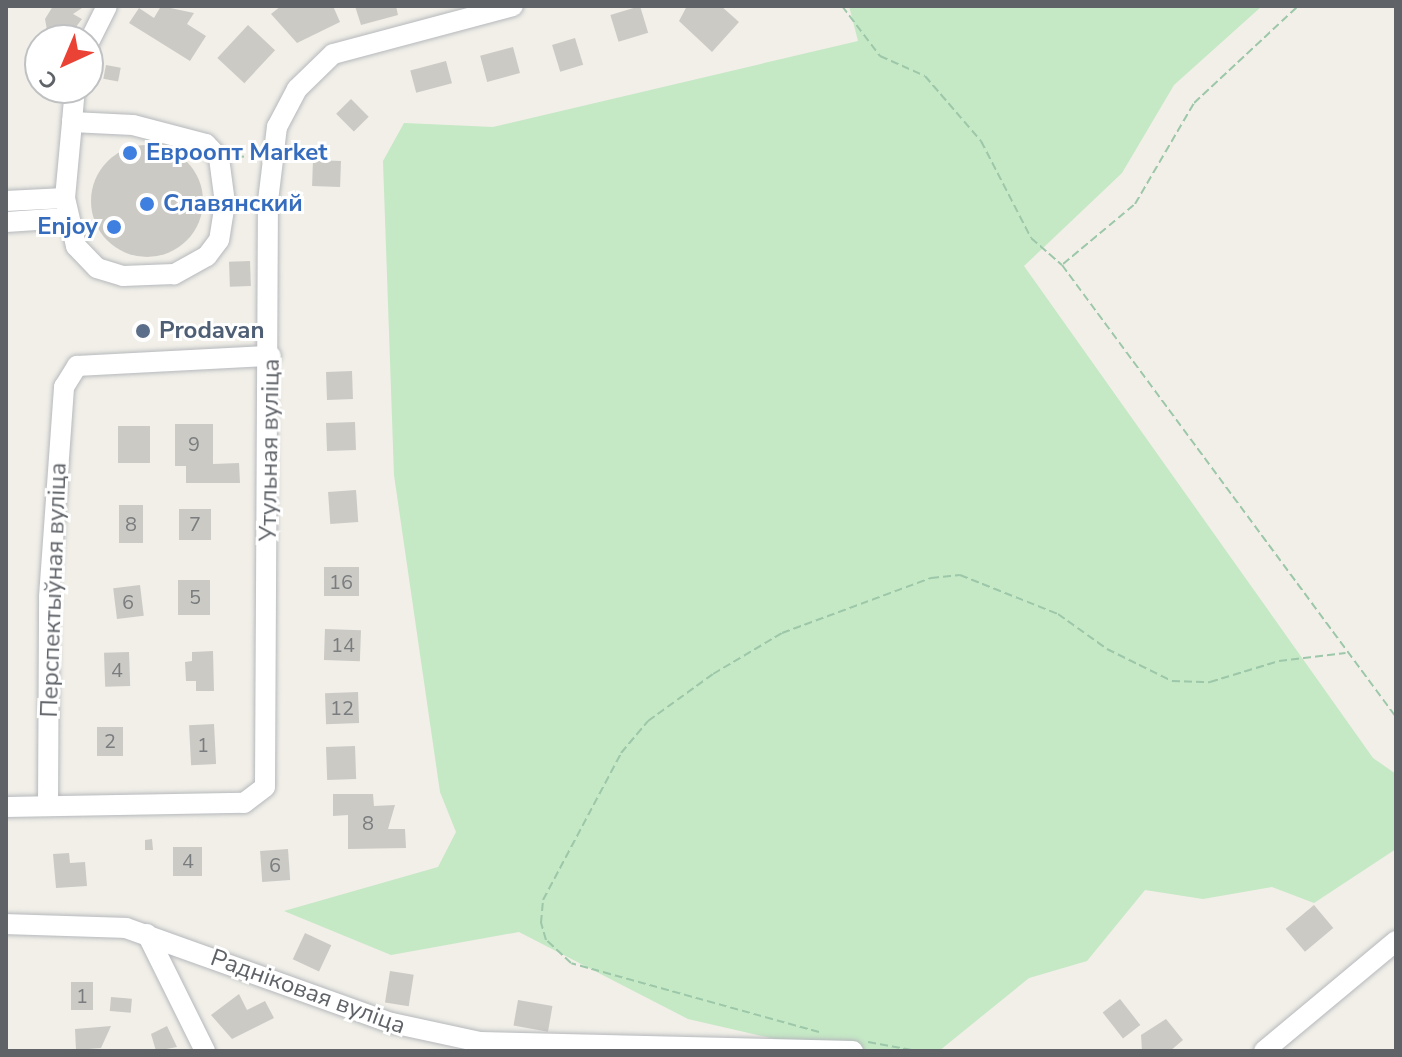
<!DOCTYPE html>
<meta charset="utf-8">
<style>
body{margin:0}
#map{position:relative;width:1402px;height:1057px;overflow:hidden;background:#f1efe8;font-family:"Nunito Sans",sans-serif}
div>[style]{position:absolute}
[style*='--x']{left:calc(var(--x)*1px);top:calc(var(--y)*1px);width:calc(var(--w)*1px);rotate:calc(var(--a)*1deg)}
.green>*{inset:0;background:#c5e8c5}
.building>*{inset:0;background:#cccac5;transform-origin:0 0}
.round{border-radius:50%}
.path>*{height:2px;margin-top:-1px;transform-origin:0;background:repeating-linear-gradient(90deg,#9cc7a9 0 8px,transparent 0 12px)}
.roads{filter:drop-shadow(0 0 2px #b5b8bc) drop-shadow(0 0 2px #b5b8bc)}
.minor>*{height:20px;margin:-10px;padding:0 10px;transform-origin:10px;border-radius:10px;background:#fff}
.dots>*{width:22px;height:22px;translate:-50% -50%;box-sizing:border-box;border:4px solid #fff;border-radius:50%}
span{translate:-50% -50%;white-space:nowrap;text-align:center;line-height:1.15;-webkit-text-stroke:6px #fff;paint-order:stroke}
.number-label{font-size:20px;color:#7a7d7f}
.number-label span{-webkit-text-stroke-width:0}
.shop-label{font-size:24px;color:#366cbe;font-weight:700}
.left{translate:0 -50%;text-align:left}
.right{translate:-100% -50%;text-align:right}
.service-label{font-size:24px;color:#4e5e75;font-weight:700}
.street-label{font-size:24px;color:#5f6368}
.frame{position:absolute;inset:0;border:8px solid #5f6368;pointer-events:none}
.north{position:absolute;left:24px;top:24px;width:80px;height:80px;box-sizing:border-box;background:#fff;border:2px solid #bfc1c3;border-radius:50%;rotate:224deg;font-size:22px;font-weight:700;line-height:32px;text-align:center;color:#5f6368}
.north::after{content:'';display:block;margin:auto;width:28px;height:36px;background:#ea4335;clip-path:polygon(50% 0,100% 100%,50% 72%,0 100%)}
</style>
<div id="map">
<div class="green">
<i style="clip-path:polygon(849px 6px,1262px 6px,1174px 85px,1122px 173px,1024px 266px,1373px 758px,1396px 774px,1396px 849px,1314px 903px,1272px 887px,1203px 899px,1145px 890px,1087px 961px,1029px 978px,939px 1051px,827px 1051px,688px 1019px,519px 932px,391px 955px,284px 911px,438px 867px,456px 832px,440px 792px,394px 475px,383px 161px,404px 123px,493px 127px,858px 41px)"></i>
</div>
<div class="building">
<i style="clip-path:polygon(53px 6px,85px 6px,73px 14px,82px 19px,66px 40px,48px 36px,45px 19px)"></i>
<i style="clip-path:polygon(161px 6px,194px 13px,187px 24px,206px 36px,190px 61px,129px 23px,139px 8px,154px 18px)"></i>
<i style="clip-path:polygon(281px 6px,333px 6px,340px 22px,297px 43px,271px 14px)"></i>
<i style="clip-path:polygon(355px 6px,396px 6px,398px 15px,361px 25px)"></i>
<i style="left:640px;top:6px;width:28px;height:31px;rotate:73deg"></i>
<i style="clip-path:polygon(687px 6px,721px 6px,739px 22px,712px 52px,679px 21px)"></i>
<i style="left:248px;top:25px;width:37px;height:45px;rotate:43deg"></i>
<i style="left:575px;top:38px;width:28px;height:24px;rotate:73deg"></i>
<i style="left:513px;top:47px;width:27px;height:34px;rotate:75deg"></i>
<i style="left:446px;top:61px;width:23px;height:37px;rotate:75deg"></i>
<i style="left:106px;top:65px;width:15px;height:14px;rotate:11deg"></i>
<i style="left:351px;top:99px;width:25px;height:21px;rotate:45deg"></i>
<i class="round" style="left:91px;top:145px;width:112px;height:112px"></i>
<i style="left:313px;top:160px;width:28px;height:26px;rotate:2deg"></i>
<i style="left:250px;top:261px;width:25px;height:21px;rotate:88deg"></i>
<i style="left:352px;top:371px;width:28px;height:26px;rotate:88deg"></i>
<i style="left:355px;top:422px;width:28px;height:29px;rotate:88deg"></i>
<i style="clip-path:polygon(175px 424px,213px 424px,213px 464px,239px 463px,240px 483px,186px 483px,186px 466px,175px 466px)"></i>
<i style="left:118px;top:426px;width:32px;height:37px"></i>
<i style="left:356px;top:490px;width:32px;height:28px;rotate:86deg"></i>
<i style="left:119px;top:505px;width:24px;height:38px"></i>
<i style="left:179px;top:509px;width:32px;height:31px"></i>
<i style="left:324px;top:567px;width:35px;height:29px"></i>
<i style="left:178px;top:580px;width:32px;height:35px"></i>
<i style="left:140px;top:585px;width:31px;height:27px;rotate:83deg"></i>
<i style="left:325px;top:629px;width:36px;height:31px;rotate:2deg"></i>
<i style="clip-path:polygon(213px 651px,214px 691px,196px 691px,196px 681px,186px 681px,185px 662px,192px 661px,192px 652px)"></i>
<i style="left:129px;top:652px;width:34px;height:25px;rotate:88deg"></i>
<i style="left:358px;top:692px;width:31px;height:33px;rotate:88deg"></i>
<i style="left:214px;top:724px;width:40px;height:25px;rotate:87deg"></i>
<i style="left:97px;top:727px;width:26px;height:29px"></i>
<i style="left:355px;top:746px;width:33px;height:29px;rotate:88deg"></i>
<i style="clip-path:polygon(333px 794px,373px 794px,374px 806px,395px 805px,388px 829px,405px 829px,406px 848px,348px 849px,348px 815px,333px 816px)"></i>
<i style="clip-path:polygon(152px 839px,153px 850px,145px 850px,145px 840px)"></i>
<i style="left:173px;top:847px;width:29px;height:29px"></i>
<i style="left:288px;top:849px;width:31px;height:28px;rotate:86deg"></i>
<i style="clip-path:polygon(69px 853px,70px 863px,85px 862px,87px 886px,56px 888px,53px 854px)"></i>
<i style="left:1314px;top:905px;width:30px;height:37px;rotate:50deg"></i>
<i style="left:305px;top:933px;width:29px;height:29px;rotate:25deg"></i>
<i style="left:390px;top:971px;width:24px;height:32px;rotate:9deg"></i>
<i style="left:71px;top:982px;width:22px;height:28px"></i>
<i style="clip-path:polygon(239px 994px,247px 1010px,265px 1001px,274px 1018px,232px 1039px,211px 1015px)"></i>
<i style="left:111px;top:997px;width:21px;height:14px;rotate:5deg"></i>
<i style="left:1120px;top:999px;width:33px;height:22px;rotate:52deg"></i>
<i style="left:518px;top:1000px;width:35px;height:26px;rotate:10deg"></i>
<i style="clip-path:polygon(1166px 1019px,1183px 1040px,1170px 1051px,1142px 1051px,1141px 1035px)"></i>
<i style="clip-path:polygon(111px 1026px,101px 1048px,76px 1050px,75px 1029px)"></i>
<i style="clip-path:polygon(167px 1026px,177px 1047px,156px 1051px,151px 1034px)"></i>
</div>
<div class="path">
<i style="--x:842;--y:6;--w:63;--a:52.8"></i>
<i style="--x:880;--y:56;--w:49;--a:24"></i>
<i style="--x:925;--y:76;--w:86;--a:49.3"></i>
<i style="--x:981;--y:141;--w:109;--a:62.7"></i>
<i style="--x:1031;--y:238;--w:41;--a:41.1"></i>
<i style="--x:1062;--y:265;--w:562;--a:53.54"></i>
<i style="--x:236;--y:157;--w:21;--a:-3"></i>
<i style="--x:1063;--y:264;--w:94;--a:-39.8"></i>
<i style="--x:1135;--y:204;--w:117;--a:-59.7"></i>
<i style="--x:1194;--y:103;--w:142;--a:-43"></i>
<i style="--x:819;--y:1032;--w:257;--a:-164.5"></i>
<i style="--x:571;--y:963;--w:34;--a:-137"></i>
<i style="--x:546;--y:940;--w:18;--a:-106"></i>
<i style="--x:541;--y:923;--w:23;--a:-85"></i>
<i style="--x:543;--y:900;--w:166;--a:-62"></i>
<i style="--x:621;--y:753;--w:42;--a:-49.8"></i>
<i style="--x:648;--y:721;--w:80;--a:-35.9"></i>
<i style="--x:713;--y:674;--w:80;--a:-30.7"></i>
<i style="--x:782;--y:633;--w:159;--a:-20.3"></i>
<i style="--x:931;--y:578;--w:29;--a:-6"></i>
<i style="--x:960;--y:575;--w:105;--a:21.7"></i>
<i style="--x:1058;--y:614;--w:60;--a:35.5"></i>
<i style="--x:1107;--y:649;--w:72;--a:26.2"></i>
<i style="--x:1172;--y:681;--w:38;--a:2"></i>
<i style="--x:1210;--y:682;--w:72;--a:-16.9"></i>
<i style="--x:1279;--y:661;--w:67;--a:-6.8"></i>
<i style="--x:868;--y:1042;--w:50;--a:10.4"></i>
</div>
<div class="roads">
<div class="minor">
<i style="--x:88;--y:44;--w:42;--a:-63.4"></i>
<i style="--x:72;--y:122;--w:61;--a:2.8"></i>
<i style="--x:133;--y:125;--w:75;--a:14.6"></i>
<i style="--x:206;--y:144;--w:19;--a:47"></i>
<i style="--x:219;--y:158;--w:45;--a:82.4"></i>
<i style="--x:225;--y:203;--w:37;--a:99"></i>
<i style="--x:219;--y:240;--w:20;--a:127"></i>
<i style="--x:207;--y:256;--w:38;--a:151"></i>
<i style="--x:174;--y:274;--w:51;--a:177.8"></i>
<i style="--x:123;--y:276;--w:27;--a:-163"></i>
<i style="--x:97;--y:268;--w:30;--a:-134"></i>
<i style="--x:76;--y:246;--w:49;--a:-102.9"></i>
<i style="--x:65;--y:198;--w:76;--a:-84.7"></i>
<i style="--x:72;--y:122;--w:34;--a:-85"></i>
<i style="--x:6;--y:201;--w:59;--a:-2.9"></i>
<i style="--x:6;--y:222;--w:61;--a:-3.8"></i>
<i style="--x:48;--y:806;--w:209;--a:-89.7"></i>
<i style="--x:49;--y:597;--w:211;--a:-85.9"></i>
<i style="--x:64;--y:387;--w:25;--a:-58"></i>
<i style="--x:77;--y:366;--w:194;--a:-3"></i>
<i style="--x:6;--y:807;--w:238;--a:-1"></i>
<i style="--x:244;--y:803;--w:26;--a:-37"></i>
<i style="--x:265;--y:787;--w:586;--a:-89.71"></i>
<i style="--x:268;--y:201;--w:75;--a:-83.1"></i>
<i style="--x:277;--y:127;--w:43;--a:-62.2"></i>
<i style="--x:297;--y:89;--w:50;--a:-44.2"></i>
<i style="--x:333;--y:54;--w:186;--a:-14.9"></i>
<i style="--x:6;--y:924;--w:120;--a:1.9"></i>
<i style="--x:126;--y:928;--w:282;--a:19.7"></i>
<i style="--x:392;--y:1023;--w:90;--a:12.2"></i>
<i style="--x:480;--y:1042;--w:373;--a:1.4"></i>
<i style="--x:147;--y:934;--w:131;--a:63.6"></i>
<i style="--x:1264;--y:1051;--w:172;--a:-39.8"></i>
</div>
</div>
<div class="dots">
<i style="left:130px;top:153px;background:#3f7fe0"></i>
<i style="left:147px;top:204px;background:#3f7fe0"></i>
<i style="left:114px;top:227px;background:#3f7fe0"></i>
<i style="left:143px;top:331px;background:#5c6f8a"></i>
</div>
<div class="number-label">
<span style="left:194px;top:444px">9</span>
<span style="left:131px;top:524px">8</span>
<span style="left:195px;top:524px">7</span>
<span style="left:341px;top:582px">16</span>
<span style="left:195px;top:597px">5</span>
<span style="left:128px;top:602px">6</span>
<span style="left:343px;top:645px">14</span>
<span style="left:117px;top:670px">4</span>
<span style="left:342px;top:708px">12</span>
<span style="left:110px;top:741px">2</span>
<span style="left:203px;top:745px">1</span>
<span style="left:368px;top:823px">8</span>
<span style="left:188px;top:861px">4</span>
<span style="left:275px;top:865px">6</span>
<span style="left:82px;top:996px">1</span>
</div>
<div class="shop-label">
<span class="left" style="left:146px;top:153px">Евроопт Market</span>
<span class="left" style="left:163px;top:204px">Славянский</span>
<span class="right" style="left:98px;top:227px">Enjoy</span>
</div>
<div class="service-label">
<span class="left" style="left:159px;top:331px">Prodavan</span>
</div>
<div class="street-label">
<span style="left:270px;top:450px;rotate:-89deg">Утульная вуліца</span>
<span style="left:54px;top:590px;rotate:-88deg">Перспектыўная вуліца</span>
<span style="left:308px;top:992px;rotate:20deg">Радніковая вуліца</span>
</div>
<div class="frame"></div>
<div class="north">С</div>
</div>
